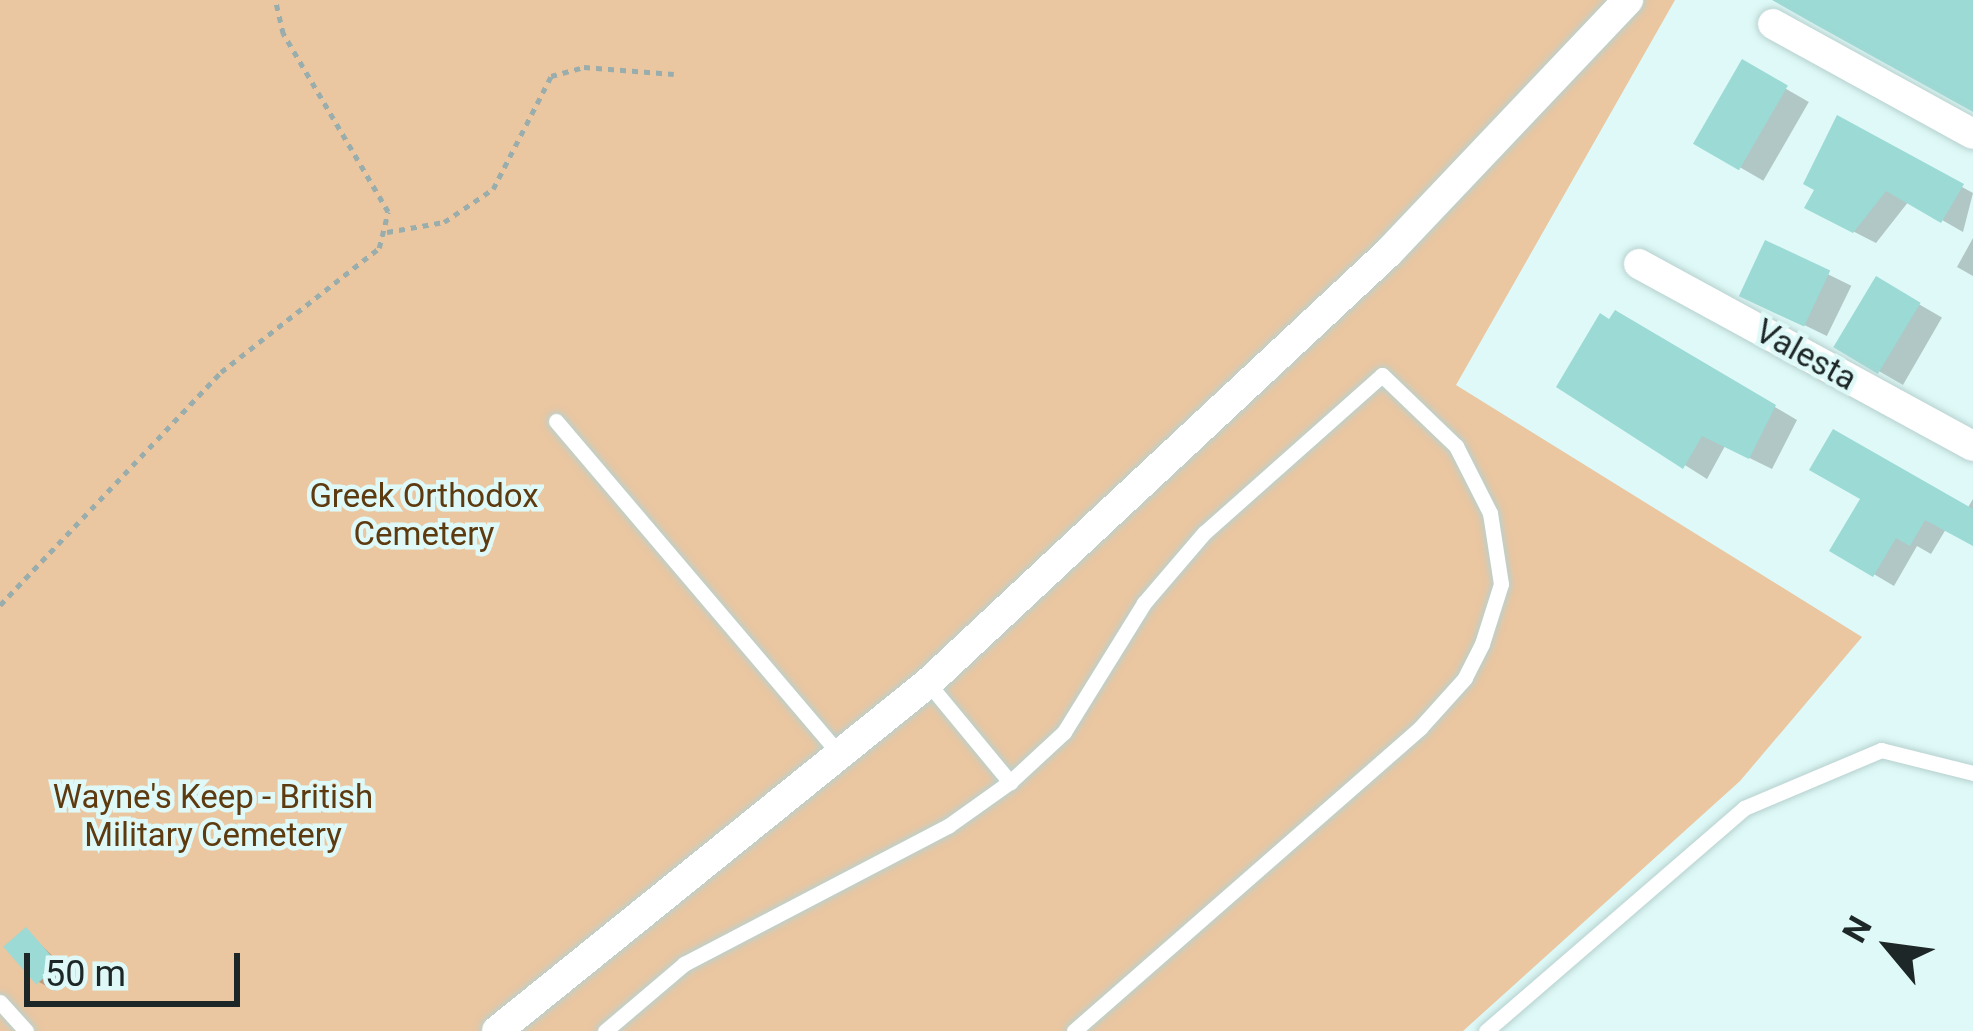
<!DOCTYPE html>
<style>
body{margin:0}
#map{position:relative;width:1973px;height:1031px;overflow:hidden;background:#def9f7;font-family:Roboto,sans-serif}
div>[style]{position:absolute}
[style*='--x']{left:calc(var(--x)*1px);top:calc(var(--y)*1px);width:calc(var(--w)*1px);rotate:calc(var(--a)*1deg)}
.green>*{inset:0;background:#eac6a1}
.shadow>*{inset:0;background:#0003;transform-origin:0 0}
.building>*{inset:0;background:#9cdad5;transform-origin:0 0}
.path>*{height:4.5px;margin-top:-2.25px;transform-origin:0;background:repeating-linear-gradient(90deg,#98adac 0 6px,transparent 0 12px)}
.roads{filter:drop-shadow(0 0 3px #b7d1cf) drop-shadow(0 0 3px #b7d1cf)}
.service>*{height:15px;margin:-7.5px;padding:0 7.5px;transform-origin:7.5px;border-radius:7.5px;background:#fff}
.minor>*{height:30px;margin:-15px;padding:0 15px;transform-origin:15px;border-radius:15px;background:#fff}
span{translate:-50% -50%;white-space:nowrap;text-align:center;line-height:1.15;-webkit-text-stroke:9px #def9f7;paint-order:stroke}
.street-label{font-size:33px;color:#1e2727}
.park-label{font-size:33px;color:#5d3a0f}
.north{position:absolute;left:1829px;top:887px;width:120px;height:120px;-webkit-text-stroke:9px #def9f7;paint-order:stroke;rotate:299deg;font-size:33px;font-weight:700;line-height:48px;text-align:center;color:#1e2727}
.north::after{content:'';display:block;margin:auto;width:42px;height:54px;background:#1e2727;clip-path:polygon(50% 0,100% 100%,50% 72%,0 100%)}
.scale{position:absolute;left:24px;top:953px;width:216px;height:54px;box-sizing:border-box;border:6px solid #1e2727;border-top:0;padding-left:15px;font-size:36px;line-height:42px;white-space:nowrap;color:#1e2727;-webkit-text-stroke:9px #def9f7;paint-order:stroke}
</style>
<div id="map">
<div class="green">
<i style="clip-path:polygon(0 0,1675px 0,1456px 385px,1862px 637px,1740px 781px,1463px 1031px,0 1031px)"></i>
</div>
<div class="shadow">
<i style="left:1743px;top:64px;width:76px;height:91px;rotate:30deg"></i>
<i style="clip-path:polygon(1838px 119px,1973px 193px,1963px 232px,1909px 201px,1876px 243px,1829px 219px,1817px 189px)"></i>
<i style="clip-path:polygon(1973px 238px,1973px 276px,1957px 267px)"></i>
<i style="left:1766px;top:244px;width:95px;height:56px;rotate:26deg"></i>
<i style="left:1877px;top:280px;width:75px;height:78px;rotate:30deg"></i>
<i style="clip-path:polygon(1616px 314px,1797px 420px,1772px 469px,1725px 446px,1707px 479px,1560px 386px)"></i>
<i style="clip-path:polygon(1864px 498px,1967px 509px,1973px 499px,1973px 543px,1946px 529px,1931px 554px,1917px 546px,1894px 586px,1833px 550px)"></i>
<i style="clip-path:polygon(26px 931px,73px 975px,55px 991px,39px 982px)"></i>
</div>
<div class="building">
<i style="clip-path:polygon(1772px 0,1973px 0,1973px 112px,1816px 25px)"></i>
<i style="left:1742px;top:59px;width:53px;height:98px;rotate:30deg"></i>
<i style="clip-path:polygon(1837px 115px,1964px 184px,1941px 223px,1886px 191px,1853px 233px,1804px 208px,1814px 190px,1803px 184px)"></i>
<i style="left:1765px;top:240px;width:72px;height:62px;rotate:25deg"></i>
<i style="left:1876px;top:276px;width:52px;height:83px;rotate:31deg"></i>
<i style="clip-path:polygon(1615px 310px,1776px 405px,1749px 459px,1702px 436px,1683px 469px,1556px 387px,1600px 313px,1609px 319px)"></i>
<i style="clip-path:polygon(1833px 429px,1973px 509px,1973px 546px,1925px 520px,1910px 546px,1896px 538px,1873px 577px,1829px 551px,1860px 499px,1809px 470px)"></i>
<i style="left:26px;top:927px;width:50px;height:30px;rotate:49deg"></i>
</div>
<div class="path">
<i style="--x:387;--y:232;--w:58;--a:-10"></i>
<i style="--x:444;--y:222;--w:59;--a:-34"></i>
<i style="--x:493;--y:189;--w:127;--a:-62.8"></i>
<i style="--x:551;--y:76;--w:34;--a:-15"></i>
<i style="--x:584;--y:67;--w:90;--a:4.4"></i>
<i style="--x:0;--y:605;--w:321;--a:-46.5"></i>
<i style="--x:221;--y:372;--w:201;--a:-38.1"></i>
<i style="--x:379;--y:248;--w:37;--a:-76"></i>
<i style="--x:388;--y:212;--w:207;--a:-120.5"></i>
<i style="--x:283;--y:34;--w:35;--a:-103"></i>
</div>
<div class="roads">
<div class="service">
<i style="--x:556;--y:421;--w:437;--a:49.6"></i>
<i style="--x:928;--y:683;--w:129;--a:50.4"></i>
<i style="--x:0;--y:1002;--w:39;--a:48"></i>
<i style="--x:605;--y:1031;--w:104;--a:-40.3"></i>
<i style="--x:684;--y:964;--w:298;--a:-27.6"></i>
<i style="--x:948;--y:826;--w:76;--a:-35.4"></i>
<i style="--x:1010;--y:782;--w:74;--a:-42.8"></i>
<i style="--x:1064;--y:732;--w:152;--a:-58.2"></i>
<i style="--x:1144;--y:603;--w:92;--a:-49.4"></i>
<i style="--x:1204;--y:533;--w:238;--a:-41.6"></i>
<i style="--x:1382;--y:375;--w:103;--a:43.8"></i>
<i style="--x:1456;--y:446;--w:75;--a:63.1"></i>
<i style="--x:1490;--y:513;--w:72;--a:81.2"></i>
<i style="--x:1501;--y:584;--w:63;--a:107.6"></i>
<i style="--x:1482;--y:644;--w:38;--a:117"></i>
<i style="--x:1465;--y:678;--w:67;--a:132"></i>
<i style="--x:1420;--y:728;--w:460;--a:138.8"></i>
<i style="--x:1486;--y:1031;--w:341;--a:-40.8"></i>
<i style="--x:1744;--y:808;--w:149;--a:-22.9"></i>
<i style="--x:1881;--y:750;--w:95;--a:14"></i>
</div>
<div class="minor">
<i style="--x:1773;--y:24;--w:228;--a:28.8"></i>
<i style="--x:1639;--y:264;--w:380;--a:28.6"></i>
<i style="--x:497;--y:1031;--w:554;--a:-38.92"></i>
<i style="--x:928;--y:683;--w:630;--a:-43.07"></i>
<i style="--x:1388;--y:253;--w:349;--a:-46.5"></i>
</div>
</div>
<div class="street-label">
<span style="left:1806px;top:355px;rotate:29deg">Valesta</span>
</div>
<div class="park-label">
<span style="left:424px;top:515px">Greek Orthodox<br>Cemetery</span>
<span style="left:213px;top:816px">Wayne's Keep - British<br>Military Cemetery</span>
</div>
<div class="north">N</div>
<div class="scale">50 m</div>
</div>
